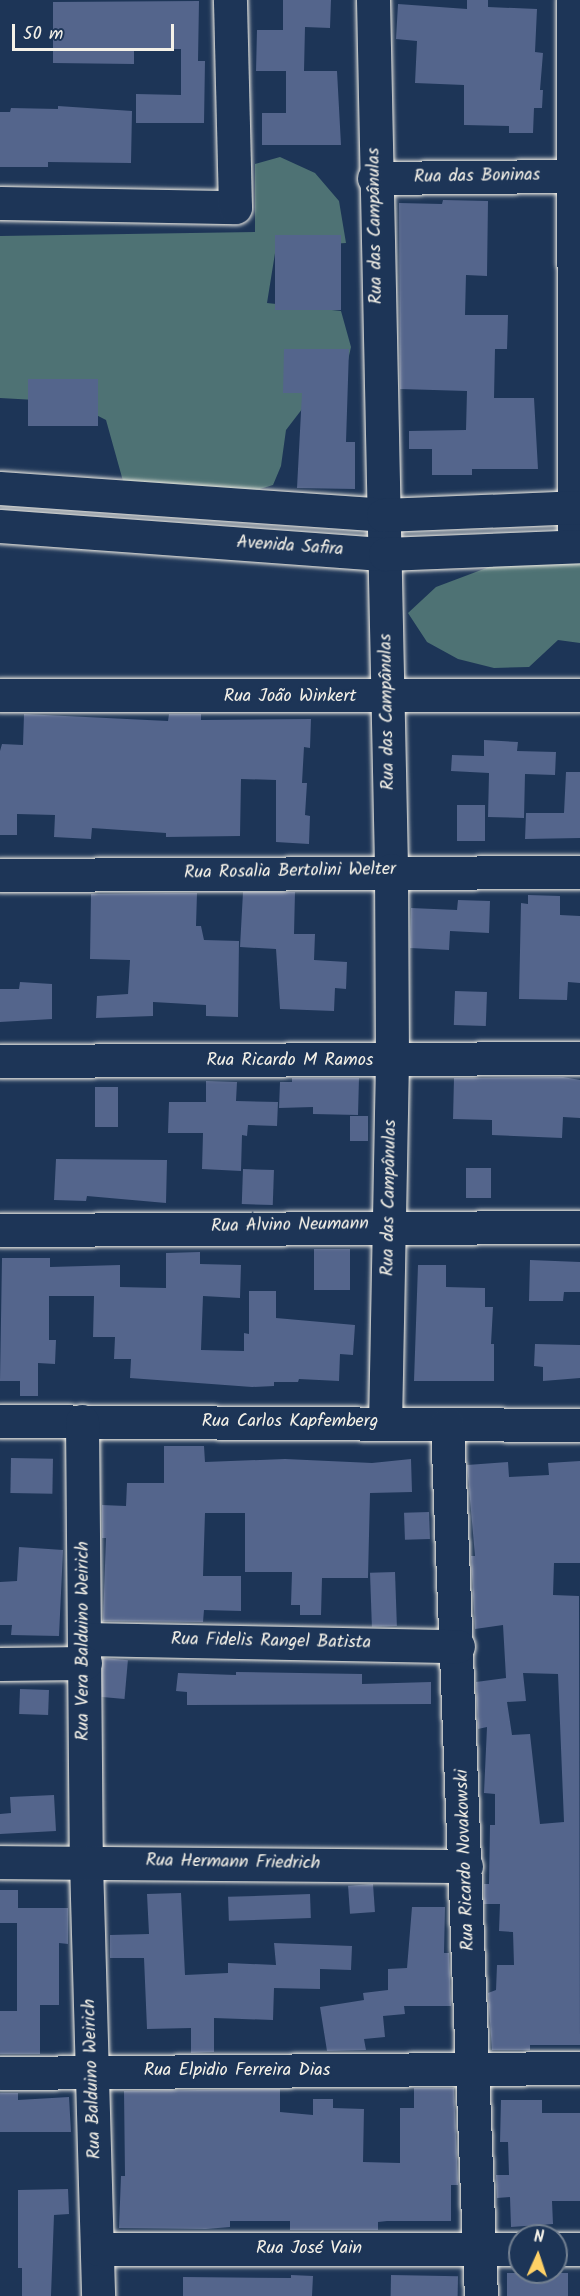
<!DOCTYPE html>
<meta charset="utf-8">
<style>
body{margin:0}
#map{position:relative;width:580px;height:2296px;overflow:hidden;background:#1d3557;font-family:Kalam,sans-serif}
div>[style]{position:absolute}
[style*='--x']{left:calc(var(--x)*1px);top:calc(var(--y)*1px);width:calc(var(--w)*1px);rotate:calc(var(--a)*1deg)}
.green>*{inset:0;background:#4e7274}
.building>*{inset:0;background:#54658c;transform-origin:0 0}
.roads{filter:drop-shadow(0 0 2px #f4f1e8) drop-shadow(0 0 2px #f4f1e8)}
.minor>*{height:33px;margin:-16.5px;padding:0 16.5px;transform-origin:16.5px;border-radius:16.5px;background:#1d3557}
span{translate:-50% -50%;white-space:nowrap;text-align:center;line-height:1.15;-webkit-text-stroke:5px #1d3557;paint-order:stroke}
.street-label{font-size:18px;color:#f4f1e8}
.north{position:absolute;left:508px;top:2224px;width:60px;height:60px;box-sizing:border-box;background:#1d3557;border:2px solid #738091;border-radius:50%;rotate:3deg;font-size:16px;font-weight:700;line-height:24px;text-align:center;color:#f4f1e8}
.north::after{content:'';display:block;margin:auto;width:21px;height:27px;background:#ffd166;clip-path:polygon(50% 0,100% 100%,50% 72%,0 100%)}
.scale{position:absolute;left:12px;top:24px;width:162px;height:27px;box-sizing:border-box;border:3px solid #f4f1e8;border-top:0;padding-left:8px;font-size:18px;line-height:21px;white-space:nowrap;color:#f4f1e8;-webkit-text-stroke:4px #1d3557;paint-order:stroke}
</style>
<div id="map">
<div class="green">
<i style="clip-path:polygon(280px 157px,315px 173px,339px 201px,346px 243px,276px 247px,267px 303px,341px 311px,351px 347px,343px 383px,309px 400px,286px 430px,281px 466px,273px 485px,237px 496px,123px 481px,106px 420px,71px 402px,0 398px,0 236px,255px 232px,255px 164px)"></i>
<i style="clip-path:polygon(505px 561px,580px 563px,580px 643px,558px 640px,529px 667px,494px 668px,458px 659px,427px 642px,408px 613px,436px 587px)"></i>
</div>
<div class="building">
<i style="clip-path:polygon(283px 0,331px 0,330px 28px,305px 27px,304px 71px,337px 71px,341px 145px,262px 145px,262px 113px,286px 113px,286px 71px,256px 71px,257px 30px,283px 30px)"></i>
<i style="clip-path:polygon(467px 0,488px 0,488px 7px,537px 9px,535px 52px,543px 53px,540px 90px,543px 90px,542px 108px,534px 108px,533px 133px,509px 133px,509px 126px,464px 125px,464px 85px,415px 83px,417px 41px,396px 39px,398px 4px,467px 9px)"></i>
<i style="clip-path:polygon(199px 1px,198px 61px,205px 61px,204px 123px,136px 123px,136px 94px,181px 95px,181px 49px,134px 49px,134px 64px,53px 63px,53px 2px)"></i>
<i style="clip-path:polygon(58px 106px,132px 111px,131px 163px,48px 162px,48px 167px,0 167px,0 112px,10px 112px,11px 108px,58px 109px)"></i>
<i style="clip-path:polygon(443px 200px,488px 201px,487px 276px,466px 275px,465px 315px,508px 315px,507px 349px,495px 349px,494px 398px,534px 398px,538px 469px,472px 469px,472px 475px,432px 475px,432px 449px,409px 449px,409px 431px,466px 430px,467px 391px,400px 389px,399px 203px,442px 204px)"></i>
<i style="left:275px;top:235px;width:66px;height:75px"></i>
<i style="clip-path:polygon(284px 349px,349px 349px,346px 442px,355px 442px,355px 489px,297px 488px,302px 393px,283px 393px)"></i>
<i style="left:28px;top:379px;width:70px;height:47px"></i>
<i style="clip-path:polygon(24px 714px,168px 721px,169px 714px,201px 714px,201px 720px,311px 719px,310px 748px,304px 747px,302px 783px,307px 783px,305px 815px,310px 816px,309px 844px,276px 842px,276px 780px,241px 779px,240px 836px,166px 837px,166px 833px,92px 828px,91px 839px,54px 837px,55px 815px,17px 814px,17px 835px,0 835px,0 751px,2px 744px,23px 745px)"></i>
<i style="clip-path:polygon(484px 740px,518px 742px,517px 751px,556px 752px,555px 775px,525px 774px,524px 818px,488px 817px,489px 773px,451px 771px,452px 755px,484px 756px)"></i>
<i style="clip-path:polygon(566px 772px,580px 772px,580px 838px,525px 839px,526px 813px,564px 813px)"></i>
<i style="left:457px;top:805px;width:28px;height:36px"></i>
<i style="clip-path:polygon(243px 892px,295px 892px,294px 934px,315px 934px,314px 960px,347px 962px,346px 989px,335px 988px,334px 1011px,280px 1009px,276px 949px,240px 947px)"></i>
<i style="clip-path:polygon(167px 893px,197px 893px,196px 926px,201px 926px,204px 940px,239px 941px,238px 1017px,206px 1016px,206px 1005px,153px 1002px,153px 1016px,96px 1018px,97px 996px,128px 994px,130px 960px,90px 959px,91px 894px)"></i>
<i style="clip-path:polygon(528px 895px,560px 896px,560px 915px,580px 916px,580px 983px,568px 982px,567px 1000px,519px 999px,521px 903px,528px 904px)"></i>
<i style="clip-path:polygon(458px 900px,490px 901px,489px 933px,450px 931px,449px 950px,410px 948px,411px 908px,457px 910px)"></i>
<i style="clip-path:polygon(20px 982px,52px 984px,52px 1019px,0 1022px,0 989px,19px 989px)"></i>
<i style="left:455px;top:991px;width:32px;height:34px;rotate:2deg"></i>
<i style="clip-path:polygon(563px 1077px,580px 1080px,580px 1118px,563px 1117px,562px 1138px,492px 1135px,492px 1120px,453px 1119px,454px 1078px)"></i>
<i style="clip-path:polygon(292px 1078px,359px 1078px,358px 1115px,313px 1114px,313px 1107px,279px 1108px,280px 1082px,292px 1082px)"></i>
<i style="clip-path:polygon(206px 1081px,237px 1082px,236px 1101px,278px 1102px,277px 1126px,248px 1125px,247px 1136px,242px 1135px,241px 1171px,202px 1169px,203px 1133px,168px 1133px,169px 1102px,206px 1102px)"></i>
<i style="left:95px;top:1087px;width:23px;height:40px"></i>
<i style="left:350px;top:1116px;width:18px;height:25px"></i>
<i style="clip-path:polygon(56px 1159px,167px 1160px,166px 1203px,87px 1196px,86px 1201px,54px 1200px)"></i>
<i style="left:466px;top:1168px;width:25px;height:30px"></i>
<i style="left:243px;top:1169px;width:31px;height:35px;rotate:2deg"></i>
<i style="left:314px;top:1249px;width:36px;height:41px"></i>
<i style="clip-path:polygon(200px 1252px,200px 1264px,241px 1265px,240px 1298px,203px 1296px,201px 1350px,244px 1351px,244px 1333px,249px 1334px,249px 1291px,276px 1291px,276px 1318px,355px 1325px,353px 1355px,340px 1354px,339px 1381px,299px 1379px,298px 1382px,274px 1382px,274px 1386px,252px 1387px,130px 1378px,131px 1359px,114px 1359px,115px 1337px,93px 1337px,94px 1296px,49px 1296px,49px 1340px,56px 1340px,55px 1364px,38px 1363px,38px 1396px,20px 1396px,20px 1381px,0 1381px,2px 1258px,50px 1258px,50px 1267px,120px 1265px,120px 1287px,166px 1288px,166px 1253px)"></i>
<i style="clip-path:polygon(530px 1260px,580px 1262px,580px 1292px,564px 1292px,563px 1301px,529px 1301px)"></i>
<i style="clip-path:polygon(418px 1265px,446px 1265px,446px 1287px,485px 1288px,485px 1307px,493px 1307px,491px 1344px,494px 1344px,494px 1381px,414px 1381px)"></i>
<i style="clip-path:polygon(535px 1344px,580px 1345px,580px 1378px,543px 1381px,543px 1367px,534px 1366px)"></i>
<i style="clip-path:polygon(164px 1446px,204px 1446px,205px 1462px,285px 1459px,372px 1463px,411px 1459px,412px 1492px,370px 1493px,368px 1578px,322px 1578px,321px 1615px,300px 1615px,300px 1605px,291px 1605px,292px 1572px,245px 1572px,245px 1513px,205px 1513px,203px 1576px,241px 1576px,241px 1611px,204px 1610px,203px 1622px,103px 1621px,106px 1538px,102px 1538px,102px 1505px,126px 1506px,127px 1483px,164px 1483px)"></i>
<i style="left:11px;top:1458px;width:42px;height:35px;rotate:1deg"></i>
<i style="clip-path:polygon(evenodd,580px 1461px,580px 1563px,554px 1563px,553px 1595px,579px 1596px,580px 2045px,530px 2045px,530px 2050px,492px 2050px,488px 1993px,496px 1990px,497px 1965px,514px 1965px,513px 1932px,499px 1931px,500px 1904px,484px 1904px,484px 1884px,489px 1884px,490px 1825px,495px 1825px,495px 1794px,484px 1793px,487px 1727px,478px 1729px,476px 1682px,506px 1678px,503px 1625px,475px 1629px,471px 1556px,475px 1556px,467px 1465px,508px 1462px,509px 1477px,549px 1475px,548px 1463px,580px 1461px,523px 1673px,558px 1674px,564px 1822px,540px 1824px,530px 1734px,512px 1735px,507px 1702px,526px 1701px,523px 1673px)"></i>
<i style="left:429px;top:1512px;width:27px;height:25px;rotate:88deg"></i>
<i style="clip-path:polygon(19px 1547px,63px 1550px,59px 1636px,11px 1635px,12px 1625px,0 1625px,0 1582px,17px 1581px)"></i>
<i style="left:395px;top:1572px;width:54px;height:25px;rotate:88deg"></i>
<i style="left:103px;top:1658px;width:25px;height:39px;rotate:5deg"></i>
<i style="clip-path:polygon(236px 1672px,362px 1674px,362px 1684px,431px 1682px,431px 1704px,187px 1705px,187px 1692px,176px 1691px,178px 1673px,236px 1675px)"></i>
<i style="left:20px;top:1689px;width:29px;height:25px;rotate:2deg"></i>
<i style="clip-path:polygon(54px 1795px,56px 1831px,0 1834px,0 1814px,11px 1813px,10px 1797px)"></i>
<i style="left:373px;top:1884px;width:28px;height:25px;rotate:86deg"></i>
<i style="clip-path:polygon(0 1890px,18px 1890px,18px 1908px,68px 1908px,68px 1944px,59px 1943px,59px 2005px,40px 2005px,40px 2054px,0 2054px,0 2011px,17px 2011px,17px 1923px,0 1923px)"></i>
<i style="clip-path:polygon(181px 1893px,185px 1975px,228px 1973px,228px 1963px,276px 1965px,274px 1943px,352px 1946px,351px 1970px,320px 1969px,320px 1989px,274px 1988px,273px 2020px,214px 2018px,214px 2052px,191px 2053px,191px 2028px,147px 2029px,144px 1958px,110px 1958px,110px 1935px,149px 1934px,147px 1894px)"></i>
<i style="left:310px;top:1894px;width:24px;height:82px;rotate:88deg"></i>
<i style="clip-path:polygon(412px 1907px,445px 1907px,444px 1953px,449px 1953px,451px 2006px,404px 2006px,405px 2014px,383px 2016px,385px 2037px,364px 2039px,366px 2050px,327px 2051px,320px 2007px,364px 2000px,363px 1993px,388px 1990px,388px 1969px,407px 1968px)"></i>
<i style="clip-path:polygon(414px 2088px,454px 2088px,458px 2185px,451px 2185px,451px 2221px,387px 2221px,378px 2222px,378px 2230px,290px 2230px,290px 2221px,230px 2221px,230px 2227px,206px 2229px,119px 2228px,121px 2176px,125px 2176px,124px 2091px,280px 2089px,280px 2112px,313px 2115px,313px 2099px,333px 2099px,333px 2108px,364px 2109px,363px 2162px,400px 2163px,400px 2108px,414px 2108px)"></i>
<i style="clip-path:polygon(0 2093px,18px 2093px,18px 2100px,69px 2097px,71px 2132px,0 2132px)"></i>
<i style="clip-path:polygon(501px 2100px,542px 2100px,542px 2113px,580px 2113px,580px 2201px,552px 2201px,553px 2224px,511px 2227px,510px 2197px,497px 2198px,496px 2175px,509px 2175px,508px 2142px,500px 2142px)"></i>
<i style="clip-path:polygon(68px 2189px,69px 2214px,54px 2215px,51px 2296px,22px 2296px,22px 2268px,18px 2268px,18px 2190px)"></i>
<i style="left:568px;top:2273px;width:23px;height:61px;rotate:90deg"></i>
<i style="clip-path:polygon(291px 2275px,313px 2276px,312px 2296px,183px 2296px,183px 2277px,291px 2278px)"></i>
<i style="left:391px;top:2275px;width:67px;height:21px;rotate:1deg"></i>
</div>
<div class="roads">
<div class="minor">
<i style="--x:373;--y:0;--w:870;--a:88.81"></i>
<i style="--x:391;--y:870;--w:191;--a:89.7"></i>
<i style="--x:392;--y:1061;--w:362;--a:91.1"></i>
<i style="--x:573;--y:0;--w:529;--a:89.89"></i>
<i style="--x:374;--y:178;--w:206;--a:-0.6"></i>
<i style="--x:0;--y:203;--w:235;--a:1"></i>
<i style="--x:235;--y:207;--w:207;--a:-91.4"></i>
<i style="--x:0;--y:488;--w:384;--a:4"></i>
<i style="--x:383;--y:515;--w:197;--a:-2.3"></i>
<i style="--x:0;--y:526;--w:386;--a:4.2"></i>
<i style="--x:385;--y:554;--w:195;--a:-2.3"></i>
<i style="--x:0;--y:695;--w:580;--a:0"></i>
<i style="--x:0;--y:875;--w:580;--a:-0.3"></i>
<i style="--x:0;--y:1061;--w:580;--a:-0.3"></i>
<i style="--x:0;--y:1230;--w:580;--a:-0.3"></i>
<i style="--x:0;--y:1421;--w:580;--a:0.4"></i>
<i style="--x:82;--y:1421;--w:441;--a:89.5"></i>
<i style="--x:86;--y:1862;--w:434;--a:88.4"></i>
<i style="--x:447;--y:1424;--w:873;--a:87.77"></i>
<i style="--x:85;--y:1639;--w:373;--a:1.1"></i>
<i style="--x:0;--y:1664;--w:85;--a:-0.7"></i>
<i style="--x:0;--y:1862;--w:466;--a:0.5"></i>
<i style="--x:0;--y:2073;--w:580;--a:-0.49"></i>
<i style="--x:98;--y:2249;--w:422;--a:0"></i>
<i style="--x:556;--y:2249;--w:24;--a:0"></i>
</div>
</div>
<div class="street-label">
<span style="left:477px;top:177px;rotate:-1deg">Rua das Boninas</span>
<span style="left:376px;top:226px;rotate:-91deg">Rua das Campânulas</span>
<span style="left:290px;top:547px;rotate:4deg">Avenida Safira</span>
<span style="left:290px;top:697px">Rua João Winkert</span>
<span style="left:388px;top:712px;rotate:-91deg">Rua das Campânulas</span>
<span style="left:290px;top:872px;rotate:-1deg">Rua Rosalia Bertolini Welter</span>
<span style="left:290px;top:1061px">Rua Ricardo M Ramos</span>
<span style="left:390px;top:1198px;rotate:-89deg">Rua das Campânulas</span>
<span style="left:290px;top:1226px;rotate:-1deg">Rua Alvino Neumann</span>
<span style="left:290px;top:1422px">Rua Carlos Kapfemberg</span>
<span style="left:84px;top:1641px;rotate:-90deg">Rua Vera Balduino Weirich</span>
<span style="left:271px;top:1642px;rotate:1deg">Rua Fidelis Rangel Batista</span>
<span style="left:466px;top:1860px;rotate:-92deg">Rua Ricardo Novakowski</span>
<span style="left:233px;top:1863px;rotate:1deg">Rua Hermann Friedrich</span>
<span style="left:237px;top:2071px">Rua Elpidio Ferreira Dias</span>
<span style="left:93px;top:2079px;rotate:-92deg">Rua Balduino Weirich</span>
<span style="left:309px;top:2249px">Rua José Vain</span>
</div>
<div class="north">N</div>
<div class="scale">50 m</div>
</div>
